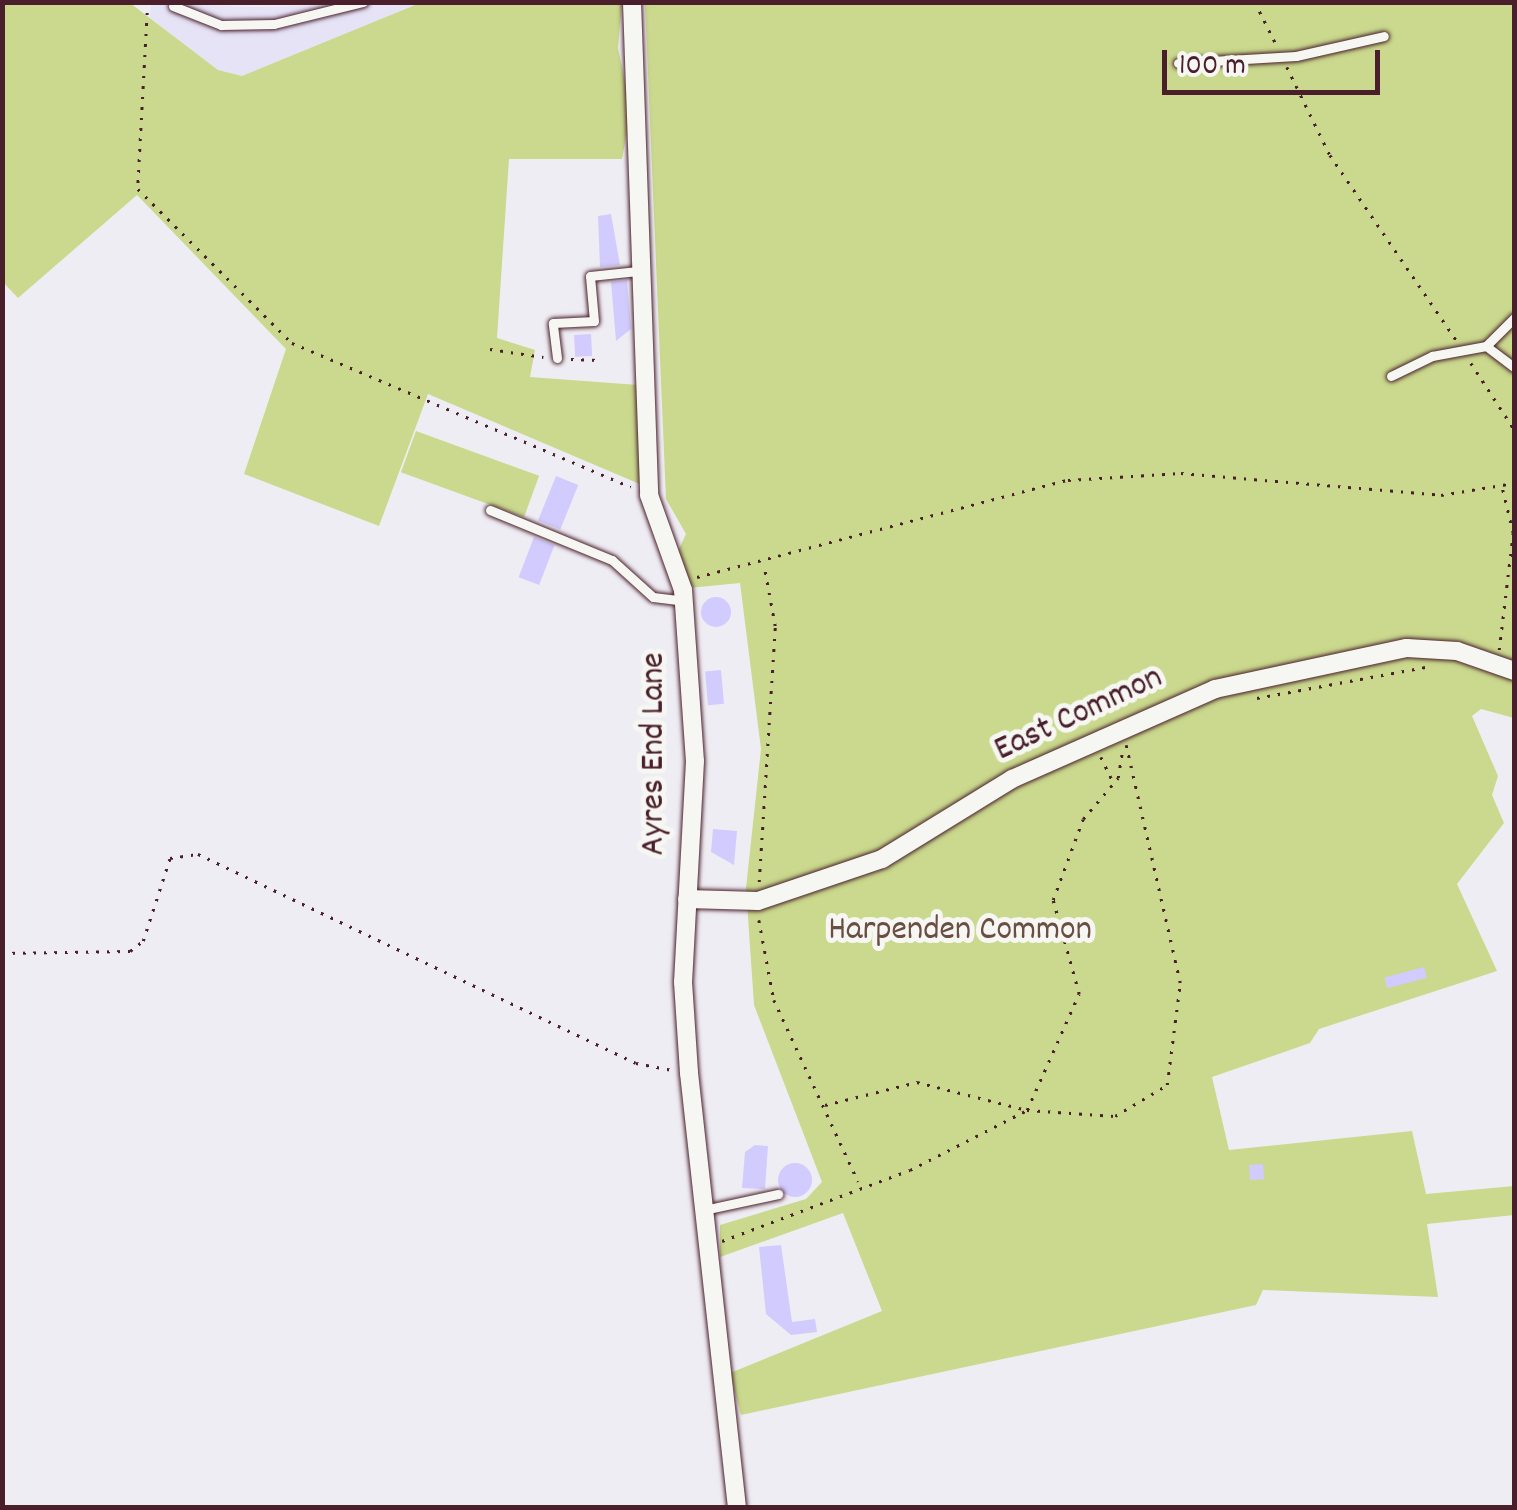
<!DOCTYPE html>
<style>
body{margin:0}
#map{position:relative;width:1517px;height:1510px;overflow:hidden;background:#efedf4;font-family:Dekko,sans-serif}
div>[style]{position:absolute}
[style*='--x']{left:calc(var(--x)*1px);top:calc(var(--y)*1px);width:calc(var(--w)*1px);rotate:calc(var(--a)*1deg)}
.built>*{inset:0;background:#e6e3f7}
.green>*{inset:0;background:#cad98d;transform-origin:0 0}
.building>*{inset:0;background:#d2cbfe;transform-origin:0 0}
.round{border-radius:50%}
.path>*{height:2.5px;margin-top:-1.25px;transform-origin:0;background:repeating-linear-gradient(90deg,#4a1f2b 0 2.5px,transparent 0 10.5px)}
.roads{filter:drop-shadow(0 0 2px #4a1f2b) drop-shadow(0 0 2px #4a1f2b)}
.service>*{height:9px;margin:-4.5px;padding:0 4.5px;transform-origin:4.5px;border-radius:4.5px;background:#f6f6f2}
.minor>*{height:18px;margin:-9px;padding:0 9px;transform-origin:9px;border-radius:9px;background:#f6f6f2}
span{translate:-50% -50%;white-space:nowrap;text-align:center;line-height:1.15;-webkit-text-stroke:10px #f6f6f2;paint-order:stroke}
.street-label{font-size:35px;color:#4a1f2b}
.park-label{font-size:35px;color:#6a4e44}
.frame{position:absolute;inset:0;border:5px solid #4a1f2b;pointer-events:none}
.scale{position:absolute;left:1162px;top:50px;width:218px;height:45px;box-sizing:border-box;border:5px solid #4a1f2b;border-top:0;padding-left:12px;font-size:30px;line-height:35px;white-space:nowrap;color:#4a1f2b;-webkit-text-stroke:8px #f6f6f2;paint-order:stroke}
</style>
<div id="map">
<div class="built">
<i style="clip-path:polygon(151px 3px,250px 7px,420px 3px,242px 76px,218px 70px,150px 18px)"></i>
</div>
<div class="green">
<i style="clip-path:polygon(1247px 2px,1514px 3px,1514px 718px,1481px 709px,1472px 716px,1498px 776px,1492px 795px,1504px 823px,1457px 884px,1497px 971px,1319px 1029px,1310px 1043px,1212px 1077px,1229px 1150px,1412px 1131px,1426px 1194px,1514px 1186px,1514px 1215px,1427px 1224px,1438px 1297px,1263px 1290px,1256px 1305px,741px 1415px,730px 1373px,882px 1311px,843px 1213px,720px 1257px,720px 1225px,806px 1199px,822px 1182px,754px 1005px,746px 888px,761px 749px,740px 583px,689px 588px,678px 551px,686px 534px,666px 499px,645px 3px)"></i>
<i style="clip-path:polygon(2px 3px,130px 3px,218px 70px,242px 76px,420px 3px,622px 3px,618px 48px,631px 110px,622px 159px,509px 159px,497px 338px,535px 350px,530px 377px,638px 385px,642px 485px,428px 394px,379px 526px,244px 474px,286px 349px,137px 195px,18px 298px,3px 282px)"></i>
<i style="left:416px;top:431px;width:131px;height:44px;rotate:20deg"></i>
</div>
<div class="building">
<i style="clip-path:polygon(611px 214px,620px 265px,600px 267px,598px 216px)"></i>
<i style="clip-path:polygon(627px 280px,631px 329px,616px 341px,611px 282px)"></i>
<i style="left:591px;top:334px;width:22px;height:17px;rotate:87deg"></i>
<i style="left:556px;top:476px;width:24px;height:48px;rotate:22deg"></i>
<i style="left:534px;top:537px;width:22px;height:43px;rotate:21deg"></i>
<i class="round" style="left:701px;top:597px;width:30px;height:30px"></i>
<i style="left:721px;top:670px;width:34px;height:16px;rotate:85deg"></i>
<i style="clip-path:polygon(713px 829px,737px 831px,734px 865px,711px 852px)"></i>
<i style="left:1424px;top:967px;width:11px;height:41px;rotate:75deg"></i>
<i style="clip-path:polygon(755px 1145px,768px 1146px,765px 1189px,742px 1188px,745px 1152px)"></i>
<i class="round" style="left:778px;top:1163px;width:34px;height:34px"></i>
<i style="left:1263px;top:1164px;width:15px;height:14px;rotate:86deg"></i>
<i style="clip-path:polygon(781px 1245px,792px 1322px,815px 1319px,817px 1332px,791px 1335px,766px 1314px,759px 1247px)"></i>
</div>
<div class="path">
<i style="--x:148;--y:2;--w:187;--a:93.1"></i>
<i style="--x:138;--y:189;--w:218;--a:45"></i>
<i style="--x:292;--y:343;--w:368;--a:23"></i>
<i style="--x:1255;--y:2;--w:49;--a:63.4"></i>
<i style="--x:1287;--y:67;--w:98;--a:64"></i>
<i style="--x:1330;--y:155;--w:224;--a:55.7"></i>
<i style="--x:490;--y:349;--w:54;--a:8.6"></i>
<i style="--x:571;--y:359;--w:28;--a:2"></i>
<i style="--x:1471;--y:363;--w:79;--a:56.9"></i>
<i style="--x:697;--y:577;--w:383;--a:-14.7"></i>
<i style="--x:1068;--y:480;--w:113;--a:-3.5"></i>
<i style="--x:1181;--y:473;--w:261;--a:4.8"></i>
<i style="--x:1441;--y:495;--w:74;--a:-9.3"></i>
<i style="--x:1499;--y:650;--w:118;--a:-83.2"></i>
<i style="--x:1513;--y:533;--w:46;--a:-103.7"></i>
<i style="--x:1257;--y:698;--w:177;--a:-10.4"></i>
<i style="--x:1101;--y:757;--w:28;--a:64"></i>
<i style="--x:759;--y:882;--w:256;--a:-86.4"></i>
<i style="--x:775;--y:626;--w:61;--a:-100.4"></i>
<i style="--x:759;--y:920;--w:81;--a:79.4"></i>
<i style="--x:774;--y:1000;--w:200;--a:65.1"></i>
<i style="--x:2;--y:953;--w:128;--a:-0.9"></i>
<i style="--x:130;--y:951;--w:16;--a:-38"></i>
<i style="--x:143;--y:941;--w:87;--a:-72"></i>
<i style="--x:170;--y:858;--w:28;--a:-8"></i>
<i style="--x:198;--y:854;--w:485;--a:25.5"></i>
<i style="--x:636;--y:1063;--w:37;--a:11"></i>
<i style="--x:825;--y:1105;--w:95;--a:-14"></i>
<i style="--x:917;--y:1082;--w:114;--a:14.3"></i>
<i style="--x:1027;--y:1110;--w:88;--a:3.9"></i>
<i style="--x:1115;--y:1116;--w:61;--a:-30.8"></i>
<i style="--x:1167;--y:1085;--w:103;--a:-82.7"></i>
<i style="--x:1180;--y:983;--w:244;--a:-102.8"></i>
<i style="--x:722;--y:1241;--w:201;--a:-20.7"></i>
<i style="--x:910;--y:1170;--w:131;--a:-27.1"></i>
<i style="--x:1027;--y:1110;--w:127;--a:-65.9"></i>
<i style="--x:1079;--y:994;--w:98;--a:-105.5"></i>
<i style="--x:1053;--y:900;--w:86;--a:-69.7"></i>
<i style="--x:1083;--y:819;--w:54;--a:-49.5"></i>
<i style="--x:1118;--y:778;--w:30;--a:-81"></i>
</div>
<div class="roads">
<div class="service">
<i style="--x:173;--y:6;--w:52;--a:21.6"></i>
<i style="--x:221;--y:25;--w:53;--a:-1.1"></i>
<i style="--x:274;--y:24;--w:92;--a:-13.9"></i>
<i style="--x:1178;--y:63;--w:118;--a:-3.4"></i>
<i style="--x:1296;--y:56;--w:90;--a:-12.8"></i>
<i style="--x:1486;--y:346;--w:35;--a:37"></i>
<i style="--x:557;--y:358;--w:35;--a:-97"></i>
<i style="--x:553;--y:323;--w:41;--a:-2.8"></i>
<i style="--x:594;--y:321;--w:45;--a:-95.1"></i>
<i style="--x:590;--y:276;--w:48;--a:-5.9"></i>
<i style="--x:1391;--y:376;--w:46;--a:-26"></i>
<i style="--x:1432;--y:356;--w:55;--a:-10.5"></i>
<i style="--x:1486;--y:346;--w:40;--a:-45"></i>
<i style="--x:490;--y:510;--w:132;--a:22.3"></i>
<i style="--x:612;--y:560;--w:55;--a:42.1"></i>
<i style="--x:653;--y:597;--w:31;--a:7"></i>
<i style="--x:704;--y:1210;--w:76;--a:-12.2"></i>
</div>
<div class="minor">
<i style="--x:632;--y:2;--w:493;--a:88"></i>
<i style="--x:649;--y:495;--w:101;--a:70.3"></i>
<i style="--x:683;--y:590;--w:171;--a:86"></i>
<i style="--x:695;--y:761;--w:221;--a:93.1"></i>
<i style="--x:683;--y:982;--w:91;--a:86.2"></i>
<i style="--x:689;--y:1073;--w:438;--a:83.7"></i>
<i style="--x:687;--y:899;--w:71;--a:1.6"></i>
<i style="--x:758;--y:901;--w:131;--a:-18.7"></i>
<i style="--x:882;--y:859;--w:153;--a:-31.6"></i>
<i style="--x:1012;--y:779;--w:222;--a:-23.9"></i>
<i style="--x:1215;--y:689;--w:196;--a:-12.1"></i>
<i style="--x:1407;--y:648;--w:50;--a:3.4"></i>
<i style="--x:1457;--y:651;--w:60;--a:19.3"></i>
</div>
</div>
<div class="street-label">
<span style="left:1079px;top:715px;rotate:-25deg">East Common</span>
<span style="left:655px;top:754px;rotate:-90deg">Ayres End Lane</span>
</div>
<div class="park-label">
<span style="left:960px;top:931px">Harpenden Common</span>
</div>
<div class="frame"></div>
<div class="scale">100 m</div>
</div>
